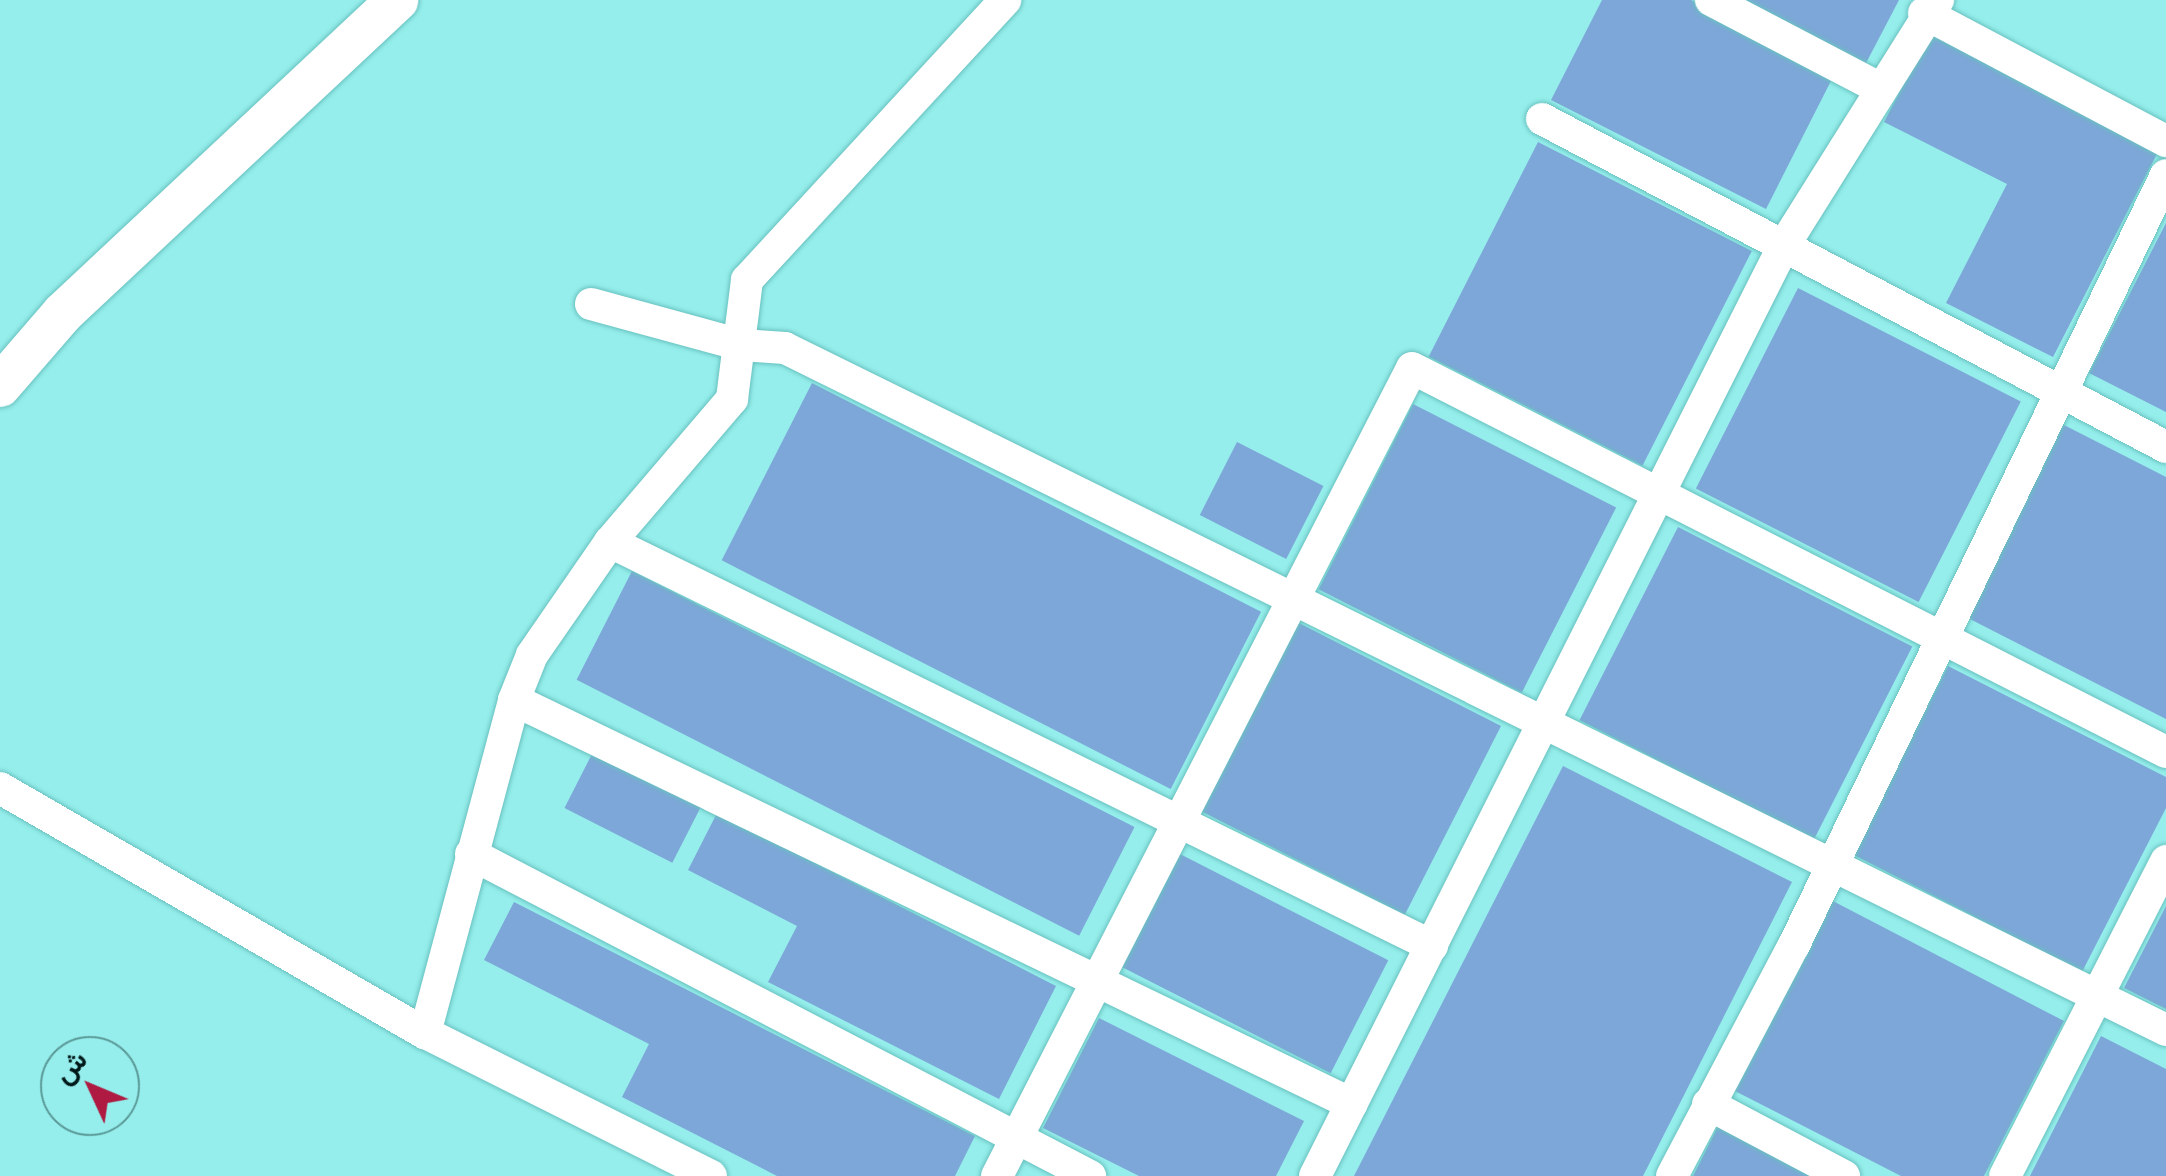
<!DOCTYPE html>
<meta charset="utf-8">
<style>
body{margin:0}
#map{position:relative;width:2166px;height:1176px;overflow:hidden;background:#95eeeb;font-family:Cabin,Vazirmatn,sans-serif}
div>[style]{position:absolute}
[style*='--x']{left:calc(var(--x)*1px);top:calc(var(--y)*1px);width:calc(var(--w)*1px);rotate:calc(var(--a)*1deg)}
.building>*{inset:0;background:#7da7d8;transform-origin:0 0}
.roads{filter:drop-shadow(0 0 2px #68c1bf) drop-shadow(0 0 2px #68c1bf)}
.minor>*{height:32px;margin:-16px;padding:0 16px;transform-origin:16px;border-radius:16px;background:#fff}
.major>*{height:42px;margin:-21px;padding:0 21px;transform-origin:21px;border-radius:21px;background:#fff}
span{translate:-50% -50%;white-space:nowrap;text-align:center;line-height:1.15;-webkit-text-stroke:8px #95eeeb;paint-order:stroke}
.north{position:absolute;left:40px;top:1036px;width:100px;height:100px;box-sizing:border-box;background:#95eeeb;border:2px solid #599897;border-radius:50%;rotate:314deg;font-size:28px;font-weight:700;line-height:40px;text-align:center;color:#001818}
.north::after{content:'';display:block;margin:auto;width:35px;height:45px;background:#ae1a42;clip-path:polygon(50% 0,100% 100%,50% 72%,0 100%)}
</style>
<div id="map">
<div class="building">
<i style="clip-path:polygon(1602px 0,1691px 0,1835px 73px,1766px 209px,1551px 100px)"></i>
<i style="clip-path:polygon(1737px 0,1899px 0,1865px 65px)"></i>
<i style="clip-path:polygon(1931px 31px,2160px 148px,2053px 357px,1946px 303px,2007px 184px,1884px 122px)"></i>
<i style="left:1538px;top:142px;width:240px;height:241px;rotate:27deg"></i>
<i style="clip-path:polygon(2166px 223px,2166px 412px,2089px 373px)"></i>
<i style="left:1798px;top:288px;width:250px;height:225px;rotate:27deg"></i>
<i style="left:812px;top:383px;width:504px;height:199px;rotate:27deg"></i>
<i style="left:1413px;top:404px;width:228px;height:208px;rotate:27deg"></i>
<i style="clip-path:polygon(2062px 424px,2166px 477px,2166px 719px,1964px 616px)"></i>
<i style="left:1237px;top:442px;width:97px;height:82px;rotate:27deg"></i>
<i style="left:1678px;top:527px;width:263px;height:217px;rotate:27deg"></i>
<i style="left:632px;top:571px;width:564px;height:122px;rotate:27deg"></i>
<i style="left:1297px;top:622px;width:229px;height:212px;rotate:27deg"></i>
<i style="clip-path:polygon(1948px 666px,2166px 777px,2166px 808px,2082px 972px,1852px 854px)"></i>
<i style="left:594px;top:750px;width:121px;height:65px;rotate:27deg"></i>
<i style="clip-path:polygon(1563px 766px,1792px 882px,1643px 1176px,1354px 1176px)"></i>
<i style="clip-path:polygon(717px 813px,1056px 986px,999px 1099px,768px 982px,797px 926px,688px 870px)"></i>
<i style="left:1178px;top:853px;width:236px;height:127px;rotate:27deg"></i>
<i style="clip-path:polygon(1829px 899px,2064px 1021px,1984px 1176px,1901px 1176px,1731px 1089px)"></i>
<i style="clip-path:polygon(514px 902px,975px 1136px,955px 1176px,777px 1176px,622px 1097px,649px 1044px,484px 960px)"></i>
<i style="clip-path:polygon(2166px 906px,2166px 1009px,2124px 988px)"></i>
<i style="clip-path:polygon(1099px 1018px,1304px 1121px,1276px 1176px,1139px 1176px,1043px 1128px)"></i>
<i style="clip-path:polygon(2101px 1036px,2166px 1069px,2166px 1176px,2030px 1176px)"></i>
<i style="clip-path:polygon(1719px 1124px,1820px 1176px,1693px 1176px)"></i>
</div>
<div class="roads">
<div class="minor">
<i style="--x:1711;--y:0;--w:192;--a:27.6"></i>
<i style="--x:1924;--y:13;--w:274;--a:27.9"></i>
<i style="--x:1542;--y:119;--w:705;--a:27.73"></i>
<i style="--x:591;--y:304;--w:156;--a:15.3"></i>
<i style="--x:741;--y:345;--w:44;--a:3.9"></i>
<i style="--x:785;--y:348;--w:1540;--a:26.28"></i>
<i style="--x:610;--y:542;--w:916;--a:26.17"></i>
<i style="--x:514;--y:700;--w:930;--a:25.74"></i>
<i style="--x:0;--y:788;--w:491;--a:30"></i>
<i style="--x:471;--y:854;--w:698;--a:27.48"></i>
<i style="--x:1708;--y:1104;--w:154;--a:27.9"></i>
<i style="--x:711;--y:1176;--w:320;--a:-153.4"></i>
<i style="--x:425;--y:1033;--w:345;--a:-75"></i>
<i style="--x:514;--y:700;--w:48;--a:-68.2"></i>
<i style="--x:532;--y:655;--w:137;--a:-55.4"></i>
<i style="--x:610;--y:542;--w:188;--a:-49.5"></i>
<i style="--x:732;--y:399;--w:120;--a:-82.8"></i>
<i style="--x:747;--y:280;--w:381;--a:-47.3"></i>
<i style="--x:997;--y:1176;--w:908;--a:-62.81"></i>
<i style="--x:1412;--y:368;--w:846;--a:26.99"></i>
<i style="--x:1315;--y:1176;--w:1040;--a:-63.26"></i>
<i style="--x:1783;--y:247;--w:292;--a:-57.9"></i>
<i style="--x:1672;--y:1176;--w:261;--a:-62.2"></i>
<i style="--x:1794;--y:945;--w:855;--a:-64.21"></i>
<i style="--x:2005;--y:1176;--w:354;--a:-62.9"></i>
</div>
<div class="major">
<i style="--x:0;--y:386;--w:96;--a:-49.2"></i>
<i style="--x:63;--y:313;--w:458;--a:-43.1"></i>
</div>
</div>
<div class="north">ش</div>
</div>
